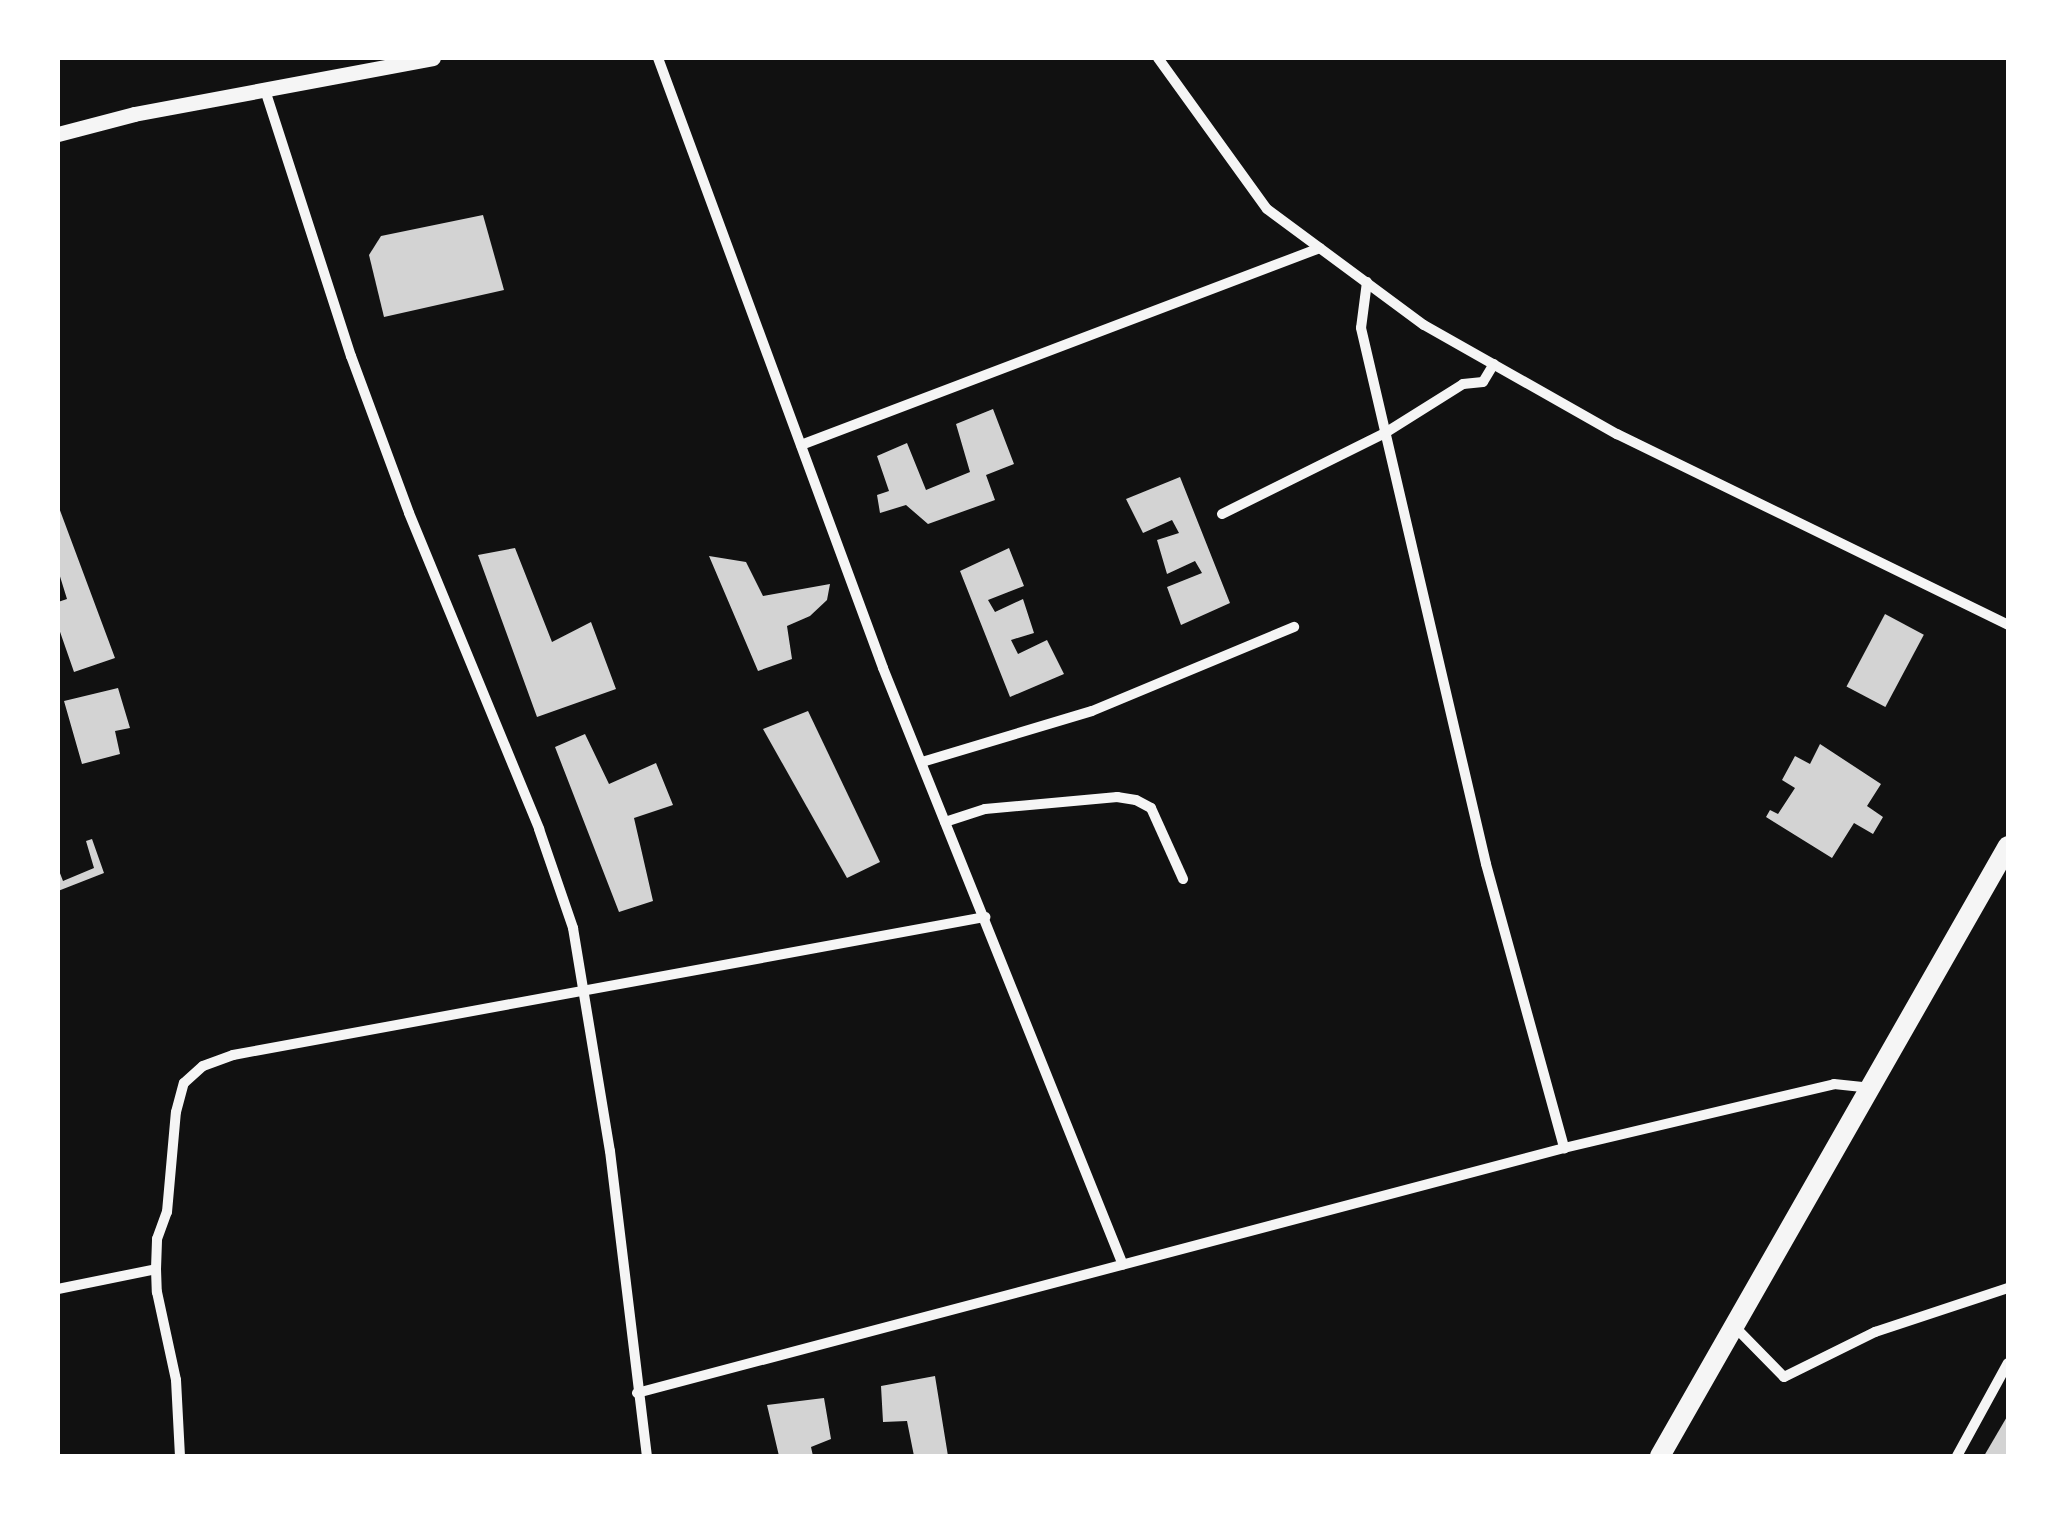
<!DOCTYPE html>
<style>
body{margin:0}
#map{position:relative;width:2066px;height:1514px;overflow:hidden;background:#111;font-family:"PT Serif",serif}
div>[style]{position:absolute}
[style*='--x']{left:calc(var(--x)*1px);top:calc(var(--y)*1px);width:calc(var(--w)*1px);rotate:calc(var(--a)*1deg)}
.building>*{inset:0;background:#d3d3d3;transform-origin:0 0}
.minor>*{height:10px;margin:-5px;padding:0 5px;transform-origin:5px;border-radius:5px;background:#f5f5f5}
.tertiary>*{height:15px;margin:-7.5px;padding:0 7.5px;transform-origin:7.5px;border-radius:7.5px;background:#f5f5f5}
.primary>*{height:20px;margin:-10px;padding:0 10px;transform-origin:10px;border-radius:10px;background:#f5f5f5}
span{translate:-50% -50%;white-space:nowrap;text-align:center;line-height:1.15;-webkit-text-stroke:8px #fff;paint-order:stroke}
.frame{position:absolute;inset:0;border:60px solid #fff;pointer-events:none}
</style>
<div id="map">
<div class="building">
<i style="clip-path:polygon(483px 215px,504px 290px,384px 317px,369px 255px,381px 236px)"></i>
<i style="clip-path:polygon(993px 409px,1014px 464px,986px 475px,995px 500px,928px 524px,906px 505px,880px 513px,877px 495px,889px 491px,877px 456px,907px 443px,926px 490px,970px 472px,956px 424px)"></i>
<i style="clip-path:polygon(1180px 477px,1230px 603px,1181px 625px,1167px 587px,1202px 573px,1195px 561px,1167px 574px,1157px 540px,1179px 533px,1172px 520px,1143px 533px,1126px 499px)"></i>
<i style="clip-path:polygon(58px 505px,115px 658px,74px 672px,58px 626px,58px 602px,67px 599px,58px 570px)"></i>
<i style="clip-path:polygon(515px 548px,552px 642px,591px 622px,616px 689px,537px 717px,478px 555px)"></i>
<i style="clip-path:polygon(1009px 548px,1024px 586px,988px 600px,995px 612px,1023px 599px,1034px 633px,1011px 640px,1018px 654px,1047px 640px,1064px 674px,1010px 697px,960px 571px)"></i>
<i style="clip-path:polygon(709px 556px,746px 562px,763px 596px,830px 584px,827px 600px,810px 616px,787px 626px,792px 659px,758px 671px)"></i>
<i style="left:1885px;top:614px;width:44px;height:82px;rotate:28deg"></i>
<i style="clip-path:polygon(118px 688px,130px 728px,115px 731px,120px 754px,82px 764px,64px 701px)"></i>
<i style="clip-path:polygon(808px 711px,880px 862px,847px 878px,763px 729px)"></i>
<i style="clip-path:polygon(585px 734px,609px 784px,656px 763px,673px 805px,634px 818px,653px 901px,619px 912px,555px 747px)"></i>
<i style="clip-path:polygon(1820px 744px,1881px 784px,1867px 806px,1883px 817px,1873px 834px,1854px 823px,1832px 858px,1766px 817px,1770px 810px,1778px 814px,1795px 788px,1782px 780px,1795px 756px,1810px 764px)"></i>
<i style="clip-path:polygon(92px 839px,104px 873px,58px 891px,58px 868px,63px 881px,94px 868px,86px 841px)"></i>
<i style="clip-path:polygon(935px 1376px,948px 1456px,914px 1456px,907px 1421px,883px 1422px,881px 1386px)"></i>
<i style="clip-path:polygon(824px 1398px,831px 1439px,811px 1447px,813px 1456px,779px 1456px,767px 1405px)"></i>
<i style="clip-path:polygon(2008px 1415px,2008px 1456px,1984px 1456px)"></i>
</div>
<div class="minor">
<i style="--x:658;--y:58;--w:650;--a:69.75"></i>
<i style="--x:883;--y:668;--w:643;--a:68.1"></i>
<i style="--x:1158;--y:58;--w:186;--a:54.2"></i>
<i style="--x:1267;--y:209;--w:195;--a:36.5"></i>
<i style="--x:1424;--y:325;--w:222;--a:29.5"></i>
<i style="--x:1617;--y:434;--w:435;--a:26"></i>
<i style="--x:265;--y:90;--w:280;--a:72.1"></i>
<i style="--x:351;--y:356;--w:167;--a:69.7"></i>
<i style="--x:409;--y:513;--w:342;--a:67.6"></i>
<i style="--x:539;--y:829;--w:105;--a:71"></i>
<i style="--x:573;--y:928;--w:226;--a:80.6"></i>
<i style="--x:610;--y:1151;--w:307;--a:83.1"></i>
<i style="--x:1367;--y:282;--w:46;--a:97.4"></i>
<i style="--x:1361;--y:328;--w:550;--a:76.87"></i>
<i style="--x:1486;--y:864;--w:295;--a:74.6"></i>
<i style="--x:801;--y:445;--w:555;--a:-20.79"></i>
<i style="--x:1222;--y:514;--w:182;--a:-26.4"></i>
<i style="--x:1385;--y:433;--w:92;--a:-32.1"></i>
<i style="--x:1463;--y:384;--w:20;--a:-6"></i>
<i style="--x:1483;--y:382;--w:21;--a:-59"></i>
<i style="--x:922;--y:762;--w:177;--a:-16.7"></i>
<i style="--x:1092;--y:711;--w:219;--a:-22.6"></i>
<i style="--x:945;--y:822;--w:42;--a:-18"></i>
<i style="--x:985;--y:809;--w:133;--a:-5.2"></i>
<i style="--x:1117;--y:797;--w:19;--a:9"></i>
<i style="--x:1136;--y:800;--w:17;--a:28"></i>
<i style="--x:1151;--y:808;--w:78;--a:65.7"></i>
<i style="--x:156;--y:1269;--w:23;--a:88"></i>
<i style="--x:157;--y:1292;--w:90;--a:77.8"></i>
<i style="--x:176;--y:1380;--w:76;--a:87"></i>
<i style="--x:58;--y:1289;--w:100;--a:-11.5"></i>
<i style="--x:156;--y:1269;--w:30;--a:-88"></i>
<i style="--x:157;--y:1239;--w:29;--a:-70"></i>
<i style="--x:167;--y:1212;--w:100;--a:-84.9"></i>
<i style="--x:176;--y:1112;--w:30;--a:-75"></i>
<i style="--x:184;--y:1083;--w:25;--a:-42"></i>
<i style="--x:203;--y:1066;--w:32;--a:-20"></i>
<i style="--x:233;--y:1055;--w:765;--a:-10.4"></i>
<i style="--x:1735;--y:1327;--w:70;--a:45.6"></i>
<i style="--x:1784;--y:1377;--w:102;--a:-26.3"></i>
<i style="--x:1875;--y:1332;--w:140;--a:-18.3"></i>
<i style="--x:637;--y:1393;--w:959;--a:-14.8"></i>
<i style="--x:1564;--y:1148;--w:277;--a:-13.3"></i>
<i style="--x:1834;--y:1084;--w:38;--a:6"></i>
<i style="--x:1957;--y:1456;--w:106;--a:-61.3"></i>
</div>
<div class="tertiary">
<i style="--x:58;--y:134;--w:79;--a:-14.7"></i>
<i style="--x:134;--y:114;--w:304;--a:-10.6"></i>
</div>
<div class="primary">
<i style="--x:1660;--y:1456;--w:702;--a:-60.3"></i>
</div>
<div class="frame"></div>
</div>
